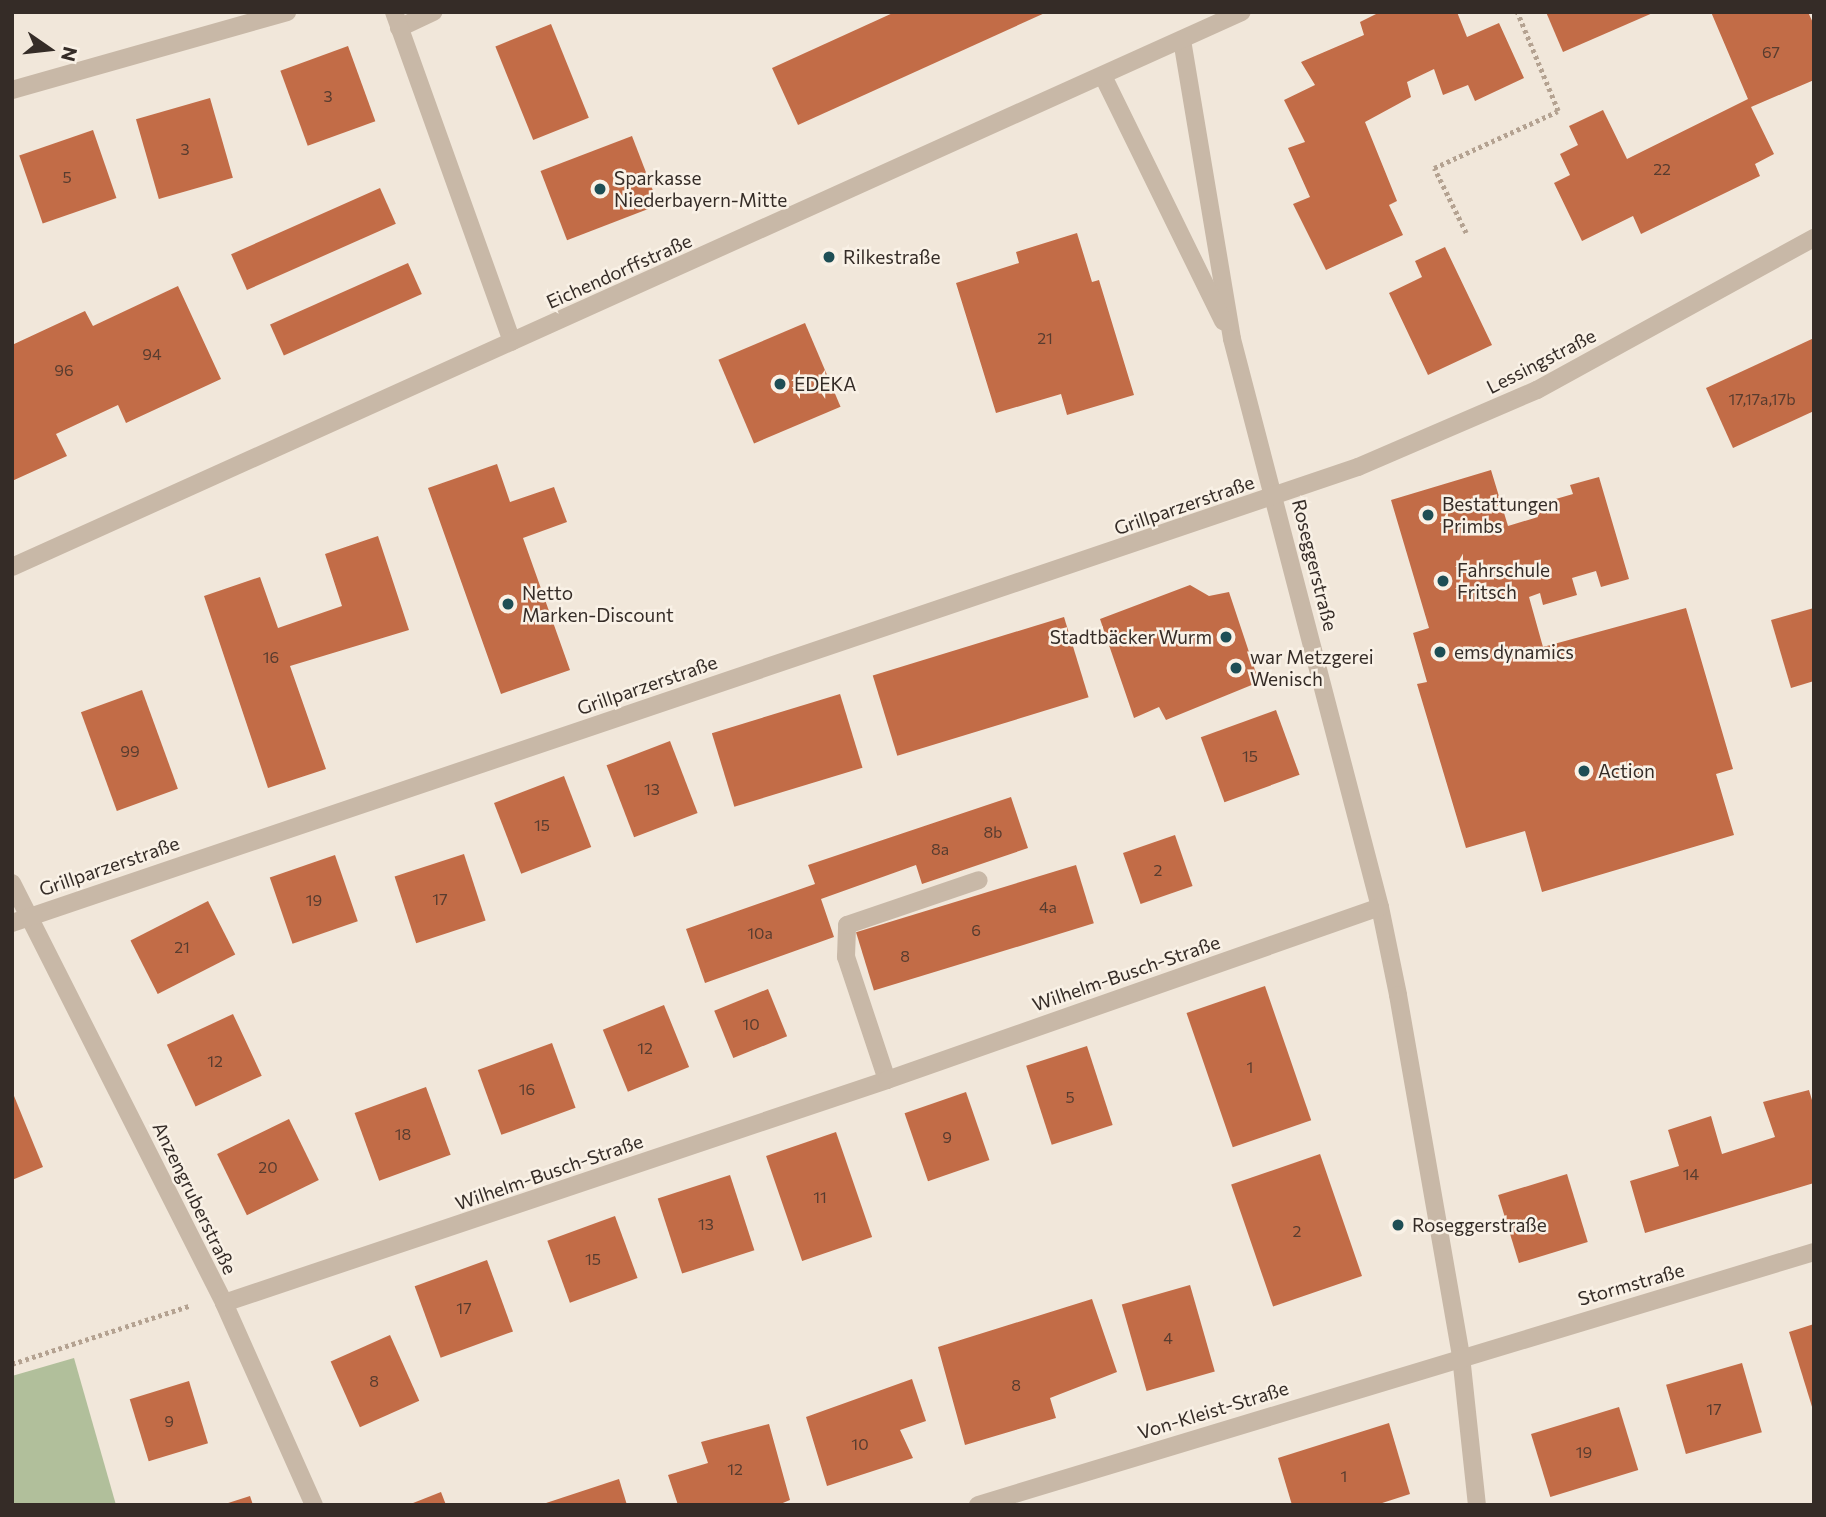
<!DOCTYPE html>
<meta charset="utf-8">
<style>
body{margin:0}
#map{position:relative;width:1826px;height:1517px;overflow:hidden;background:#f1e7da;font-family:Commissioner,sans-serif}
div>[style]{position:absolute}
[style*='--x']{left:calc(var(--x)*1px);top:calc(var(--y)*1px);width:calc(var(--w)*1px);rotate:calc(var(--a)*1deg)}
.green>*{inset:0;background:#b1bf9b}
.building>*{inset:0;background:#c26c47;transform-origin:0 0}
.path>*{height:4.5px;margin-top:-2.25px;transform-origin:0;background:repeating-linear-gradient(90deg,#b4a291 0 3.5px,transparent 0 7px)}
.lane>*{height:18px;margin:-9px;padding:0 9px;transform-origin:9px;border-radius:9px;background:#c8b8a7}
.street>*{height:18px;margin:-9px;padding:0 9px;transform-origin:9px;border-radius:9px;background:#c8b8a7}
.dots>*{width:19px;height:19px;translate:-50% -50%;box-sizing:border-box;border:4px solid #f9f1e6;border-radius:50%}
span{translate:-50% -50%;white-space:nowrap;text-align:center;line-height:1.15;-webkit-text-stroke:5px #f9f1e6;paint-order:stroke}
.number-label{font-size:16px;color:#583c2f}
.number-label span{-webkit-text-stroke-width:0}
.poi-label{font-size:19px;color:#352c27}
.left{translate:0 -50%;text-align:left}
.right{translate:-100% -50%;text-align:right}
.street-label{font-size:19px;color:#352c27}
.frame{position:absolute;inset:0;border:14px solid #352c27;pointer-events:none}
.north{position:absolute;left:14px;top:14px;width:70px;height:70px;-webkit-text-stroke:5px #f9f1e6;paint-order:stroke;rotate:104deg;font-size:19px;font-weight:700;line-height:28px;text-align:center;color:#352c27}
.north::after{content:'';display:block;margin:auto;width:24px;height:32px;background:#352c27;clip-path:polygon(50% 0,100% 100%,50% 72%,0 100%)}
</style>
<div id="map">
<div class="green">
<i style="clip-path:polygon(74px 1358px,116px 1505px,12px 1505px,12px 1376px)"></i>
</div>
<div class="building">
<i style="clip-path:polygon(895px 12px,1047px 12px,798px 125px,772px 68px)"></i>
<i style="clip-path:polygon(1380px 12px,1457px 12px,1467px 37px,1499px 23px,1524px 78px,1475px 101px,1468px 85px,1443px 95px,1434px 69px,1407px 82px,1411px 97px,1365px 122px,1397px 201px,1389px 205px,1403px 235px,1326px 270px,1293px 204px,1310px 197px,1288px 148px,1305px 142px,1284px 100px,1315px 85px,1301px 62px,1364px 35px,1360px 22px)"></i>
<i style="clip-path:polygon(1546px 12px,1655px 12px,1563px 52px)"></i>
<i style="clip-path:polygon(1711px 12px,1808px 12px,1814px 25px,1814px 80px,1751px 107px,1774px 154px,1755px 164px,1760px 176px,1641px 234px,1633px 216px,1582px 241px,1554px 183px,1570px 175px,1560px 154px,1578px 145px,1569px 126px,1603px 110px,1627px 159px,1748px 99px)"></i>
<i style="left:551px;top:24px;width:101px;height:60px;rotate:68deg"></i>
<i style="left:348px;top:46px;width:80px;height:72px;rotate:70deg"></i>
<i style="left:210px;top:98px;width:83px;height:77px;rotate:74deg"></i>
<i style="left:93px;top:130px;width:72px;height:78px;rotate:71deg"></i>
<i style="left:632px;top:136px;width:74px;height:98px;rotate:69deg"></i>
<i style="left:380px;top:188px;width:39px;height:163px;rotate:66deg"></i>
<i style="clip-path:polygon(1077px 233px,1092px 282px,1099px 280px,1134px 395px,1067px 415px,1061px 394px,996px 413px,956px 283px,1019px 263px,1016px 252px)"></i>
<i style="clip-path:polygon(1445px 247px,1492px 345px,1428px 375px,1389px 293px,1422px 277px,1415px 261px)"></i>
<i style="left:408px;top:263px;width:34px;height:151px;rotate:66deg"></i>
<i style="clip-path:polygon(178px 286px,221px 379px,126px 423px,118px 405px,56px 434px,67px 456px,12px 481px,12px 345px,85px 311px,93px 326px)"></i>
<i style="left:805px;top:323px;width:91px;height:94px;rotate:67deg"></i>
<i style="clip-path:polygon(1814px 338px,1814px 411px,1733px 448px,1706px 388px)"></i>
<i style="clip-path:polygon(497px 464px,510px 502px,554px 487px,567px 522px,523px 538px,570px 670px,501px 694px,428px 488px)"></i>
<i style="clip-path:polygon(1491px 470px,1508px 526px,1538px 517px,1535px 505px,1573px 494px,1570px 485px,1599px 477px,1629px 579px,1601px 587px,1596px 571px,1572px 578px,1577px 595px,1543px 605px,1540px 593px,1529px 597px,1543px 647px,1686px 608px,1733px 769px,1716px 774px,1734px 835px,1542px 892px,1525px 831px,1466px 848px,1417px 684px,1427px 682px,1413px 633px,1429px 628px,1391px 500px)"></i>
<i style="clip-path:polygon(378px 536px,409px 630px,290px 666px,326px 769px,268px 788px,204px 596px,260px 577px,278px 628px,342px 606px,325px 554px)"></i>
<i style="clip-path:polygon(1190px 585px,1209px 596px,1229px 592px,1259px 682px,1166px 720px,1159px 707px,1134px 718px,1100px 619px)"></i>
<i style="clip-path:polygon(1814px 608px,1814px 681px,1791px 688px,1771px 620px)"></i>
<i style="left:1064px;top:617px;width:84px;height:200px;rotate:73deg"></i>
<i style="left:142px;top:690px;width:105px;height:65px;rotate:70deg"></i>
<i style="left:840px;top:694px;width:77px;height:134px;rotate:73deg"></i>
<i style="left:1276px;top:710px;width:69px;height:80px;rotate:70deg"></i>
<i style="left:670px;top:741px;width:77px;height:68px;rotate:69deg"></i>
<i style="left:564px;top:776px;width:76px;height:75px;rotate:69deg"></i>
<i style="clip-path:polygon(1011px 797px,1028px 848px,922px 884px,916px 865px,821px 899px,834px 937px,705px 983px,686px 929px,815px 884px,808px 865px)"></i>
<i style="left:1175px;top:835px;width:54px;height:55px;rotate:71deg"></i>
<i style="left:464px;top:854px;width:70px;height:73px;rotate:72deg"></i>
<i style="left:335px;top:855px;width:70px;height:69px;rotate:71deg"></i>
<i style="left:1076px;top:865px;width:61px;height:230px;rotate:73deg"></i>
<i style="left:208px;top:901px;width:60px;height:87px;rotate:63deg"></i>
<i style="left:1265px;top:986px;width:142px;height:83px;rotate:71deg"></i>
<i style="left:768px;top:989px;width:51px;height:58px;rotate:68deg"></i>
<i style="left:664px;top:1005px;width:67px;height:66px;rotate:68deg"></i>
<i style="left:233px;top:1014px;width:68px;height:73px;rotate:65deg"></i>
<i style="left:552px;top:1043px;width:69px;height:79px;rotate:70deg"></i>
<i style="left:1087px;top:1046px;width:83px;height:64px;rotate:72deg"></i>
<i style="left:426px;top:1087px;width:72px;height:76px;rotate:70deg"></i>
<i style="clip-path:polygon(1809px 1090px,1814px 1107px,1814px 1183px,1645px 1233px,1630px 1181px,1679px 1166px,1668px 1130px,1711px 1116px,1722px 1154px,1775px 1137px,1763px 1102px)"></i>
<i style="clip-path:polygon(12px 1091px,43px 1167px,12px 1180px)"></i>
<i style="left:966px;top:1092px;width:72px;height:65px;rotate:71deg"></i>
<i style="left:289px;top:1119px;width:68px;height:80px;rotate:64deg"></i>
<i style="left:836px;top:1132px;width:111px;height:74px;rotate:71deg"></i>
<i style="left:1320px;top:1154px;width:129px;height:94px;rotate:71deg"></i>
<i style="left:1567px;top:1174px;width:71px;height:72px;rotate:73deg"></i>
<i style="left:730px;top:1175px;width:79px;height:76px;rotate:72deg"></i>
<i style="left:615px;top:1216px;width:66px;height:72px;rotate:70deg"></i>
<i style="left:487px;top:1260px;width:76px;height:77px;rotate:70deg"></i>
<i style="left:1190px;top:1285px;width:90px;height:71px;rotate:74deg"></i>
<i style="clip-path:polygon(1092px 1299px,1117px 1372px,1050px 1398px,1056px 1418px,965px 1445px,938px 1347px)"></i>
<i style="clip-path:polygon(1814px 1324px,1814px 1410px,1813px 1410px,1789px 1332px)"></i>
<i style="left:390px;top:1335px;width:72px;height:65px;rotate:66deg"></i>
<i style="left:1742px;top:1363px;width:72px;height:79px;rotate:74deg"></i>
<i style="clip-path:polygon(912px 1379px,926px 1421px,900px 1430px,913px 1458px,827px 1486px,806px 1417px)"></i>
<i style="left:189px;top:1381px;width:65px;height:62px;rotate:73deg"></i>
<i style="left:1619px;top:1407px;width:66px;height:92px;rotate:73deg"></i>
<i style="clip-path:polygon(1389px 1423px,1410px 1494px,1376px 1505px,1292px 1505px,1278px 1458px)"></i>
<i style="clip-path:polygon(769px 1424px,790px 1500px,778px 1505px,678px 1505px,668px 1475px,708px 1463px,701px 1442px)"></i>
<i style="clip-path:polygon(619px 1479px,627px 1505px,543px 1505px,543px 1504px)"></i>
<i style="clip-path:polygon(441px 1492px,446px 1505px,408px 1505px)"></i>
<i style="clip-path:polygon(250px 1496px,253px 1505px,225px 1505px,225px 1504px)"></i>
</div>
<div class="path">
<i style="--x:1466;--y:233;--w:72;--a:-116.2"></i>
<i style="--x:1434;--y:168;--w:136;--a:-24.7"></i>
<i style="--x:1558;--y:111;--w:107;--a:-112.5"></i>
<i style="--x:12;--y:1364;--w:188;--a:-18.2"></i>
</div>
<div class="lane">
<i style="--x:399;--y:28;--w:38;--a:-25"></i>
<i style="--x:887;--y:1080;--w:130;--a:-108.4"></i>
<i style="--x:846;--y:957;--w:32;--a:-88"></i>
<i style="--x:847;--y:925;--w:139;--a:-18.8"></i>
</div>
<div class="street">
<i style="--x:394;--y:12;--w:350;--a:70.3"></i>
<i style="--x:1182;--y:40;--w:303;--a:80.5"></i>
<i style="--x:1232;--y:339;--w:587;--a:75.4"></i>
<i style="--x:1380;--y:907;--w:90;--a:78.4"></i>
<i style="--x:1398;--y:995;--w:366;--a:80.1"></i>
<i style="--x:1461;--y:1356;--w:150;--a:83.9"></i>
<i style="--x:1103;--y:76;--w:273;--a:63.9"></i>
<i style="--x:12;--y:90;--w:286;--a:-15.8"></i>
<i style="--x:12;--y:567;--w:1349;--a:-24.29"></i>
<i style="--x:12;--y:883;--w:470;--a:63.2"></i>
<i style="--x:224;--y:1303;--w:221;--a:66"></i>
<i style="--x:12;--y:923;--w:1421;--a:-18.72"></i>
<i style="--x:1358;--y:467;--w:195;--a:-23.3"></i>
<i style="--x:1537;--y:390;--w:316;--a:-28.8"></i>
<i style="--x:224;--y:1303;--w:699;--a:-18.59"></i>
<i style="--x:887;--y:1080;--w:522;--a:-19.34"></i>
<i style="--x:978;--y:1505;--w:873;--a:-16.84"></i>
</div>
<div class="dots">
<i style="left:600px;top:189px;background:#1e4e55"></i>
<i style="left:829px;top:257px;background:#1e4e55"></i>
<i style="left:780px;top:384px;background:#1e4e55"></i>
<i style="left:1428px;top:515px;background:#1e4e55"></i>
<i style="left:1443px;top:581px;background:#1e4e55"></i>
<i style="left:508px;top:604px;background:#1e4e55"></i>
<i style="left:1226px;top:637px;background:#1e4e55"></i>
<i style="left:1440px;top:652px;background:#1e4e55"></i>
<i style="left:1236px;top:668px;background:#1e4e55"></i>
<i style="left:1584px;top:771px;background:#1e4e55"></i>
<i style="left:1398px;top:1225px;background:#1e4e55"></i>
</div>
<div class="number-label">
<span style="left:1771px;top:52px">67</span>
<span style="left:328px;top:96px">3</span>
<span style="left:185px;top:149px">3</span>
<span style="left:1662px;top:169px">22</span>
<span style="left:67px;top:177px">5</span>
<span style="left:1045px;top:338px">21</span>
<span style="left:152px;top:354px">94</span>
<span style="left:64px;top:370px">96</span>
<span style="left:1762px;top:399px">17,17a,17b</span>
<span style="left:271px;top:657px">16</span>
<span style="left:130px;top:751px">99</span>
<span style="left:1250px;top:756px">15</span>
<span style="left:652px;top:789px">13</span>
<span style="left:542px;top:825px">15</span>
<span style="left:993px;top:832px">8b</span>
<span style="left:940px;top:849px">8a</span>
<span style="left:1158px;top:870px">2</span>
<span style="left:440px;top:899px">17</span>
<span style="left:314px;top:900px">19</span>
<span style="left:1048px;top:907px">4a</span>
<span style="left:976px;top:930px">6</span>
<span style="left:760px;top:933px">10a</span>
<span style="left:182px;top:947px">21</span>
<span style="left:905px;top:956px">8</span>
<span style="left:751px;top:1024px">10</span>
<span style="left:645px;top:1048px">12</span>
<span style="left:215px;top:1061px">12</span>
<span style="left:1250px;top:1067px">1</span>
<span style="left:527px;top:1089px">16</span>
<span style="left:1070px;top:1097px">5</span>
<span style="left:403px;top:1134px">18</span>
<span style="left:947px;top:1137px">9</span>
<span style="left:268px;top:1167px">20</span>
<span style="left:1691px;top:1174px">14</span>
<span style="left:820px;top:1197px">11</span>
<span style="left:706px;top:1224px">13</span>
<span style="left:1297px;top:1231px">2</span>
<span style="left:593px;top:1259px">15</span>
<span style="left:464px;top:1308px">17</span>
<span style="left:1168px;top:1338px">4</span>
<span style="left:374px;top:1381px">8</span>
<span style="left:1016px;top:1385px">8</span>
<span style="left:1714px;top:1409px">17</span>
<span style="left:169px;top:1421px">9</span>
<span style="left:860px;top:1444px">10</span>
<span style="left:1584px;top:1452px">19</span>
<span style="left:735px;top:1469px">12</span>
<span style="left:1344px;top:1476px">1</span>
</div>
<div class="poi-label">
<span class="left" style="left:614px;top:189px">Sparkasse<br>Niederbayern-Mitte</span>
<span class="left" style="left:843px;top:257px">Rilkestraße</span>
<span class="left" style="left:794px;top:384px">EDEKA</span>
<span class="left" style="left:1442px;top:515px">Bestattungen<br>Primbs</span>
<span class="left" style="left:1457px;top:581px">Fahrschule<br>Fritsch</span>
<span class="left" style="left:522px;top:604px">Netto<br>Marken-Discount</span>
<span class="right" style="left:1212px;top:637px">Stadtbäcker Wurm</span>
<span class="left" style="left:1454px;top:652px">ems dynamics</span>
<span class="left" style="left:1250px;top:668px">war Metzgerei<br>Wenisch</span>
<span class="left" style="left:1598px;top:771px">Action</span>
<span class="left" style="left:1412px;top:1225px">Roseggerstraße</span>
</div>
<div class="street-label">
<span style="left:619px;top:271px;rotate:-24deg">Eichendorffstraße</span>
<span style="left:1541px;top:361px;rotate:-27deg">Lessingstraße</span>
<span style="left:1184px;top:505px;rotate:-19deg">Grillparzerstraße</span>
<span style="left:1315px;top:565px;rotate:76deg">Roseggerstraße</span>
<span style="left:647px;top:685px;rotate:-19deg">Grillparzerstraße</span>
<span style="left:109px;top:866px;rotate:-19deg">Grillparzerstraße</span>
<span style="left:1126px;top:973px;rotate:-19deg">Wilhelm-Busch-Straße</span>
<span style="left:549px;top:1172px;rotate:-19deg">Wilhelm-Busch-Straße</span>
<span style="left:195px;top:1198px;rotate:64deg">Anzengruberstraße</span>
<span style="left:1631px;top:1284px;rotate:-16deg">Stormstraße</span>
<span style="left:1213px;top:1410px;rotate:-17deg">Von-Kleist-Straße</span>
</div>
<div class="frame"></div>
<div class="north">N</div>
</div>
